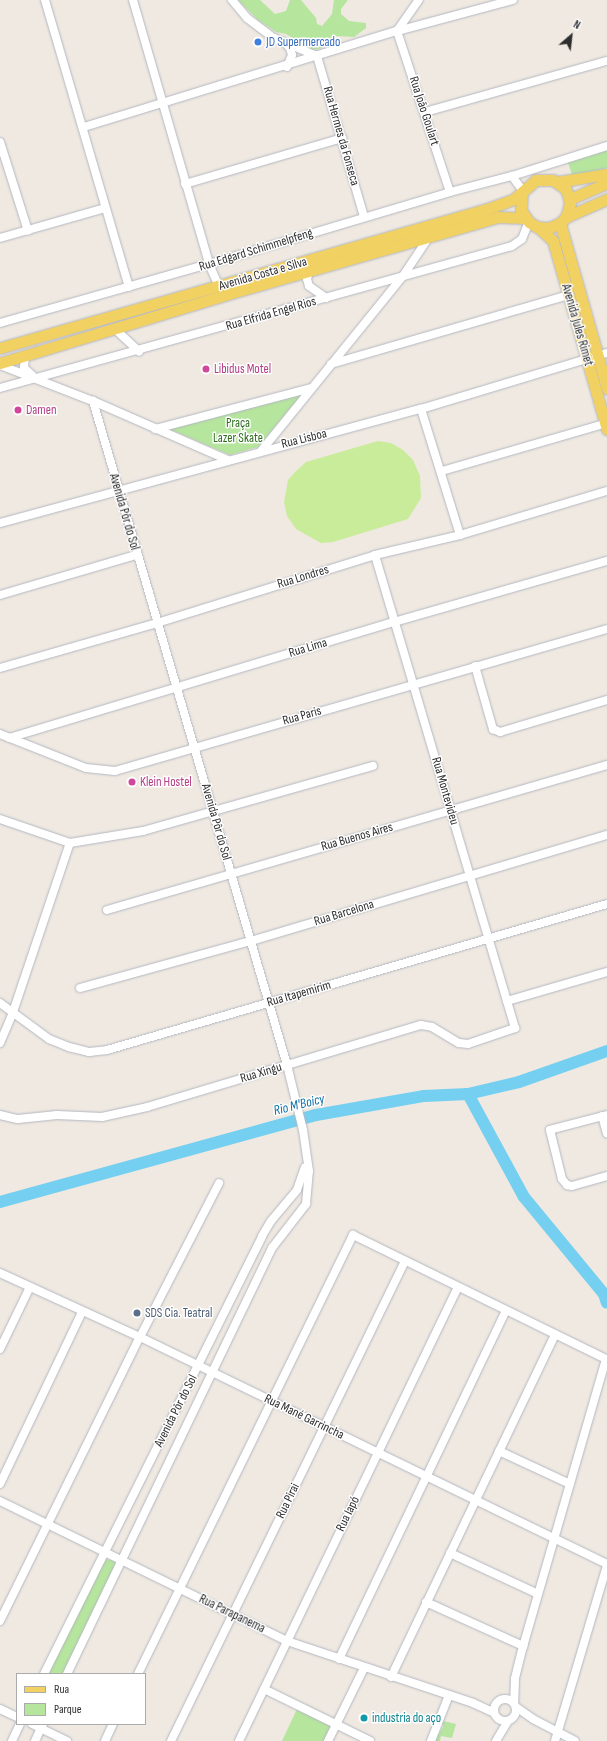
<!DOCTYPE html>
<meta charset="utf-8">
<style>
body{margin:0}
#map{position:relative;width:607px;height:1741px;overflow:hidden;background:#efe9e1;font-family:"Sofia Sans Condensed",sans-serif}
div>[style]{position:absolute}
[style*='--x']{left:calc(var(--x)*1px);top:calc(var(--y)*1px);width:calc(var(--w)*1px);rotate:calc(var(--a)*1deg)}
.green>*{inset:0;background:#b6e59e}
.pitch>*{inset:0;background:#c9ec9a}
.river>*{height:12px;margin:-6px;padding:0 6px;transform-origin:6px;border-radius:6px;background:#75cff0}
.roads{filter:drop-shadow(0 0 1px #b4b7c1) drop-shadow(0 0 1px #b4b7c1)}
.minor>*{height:8px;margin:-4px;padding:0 4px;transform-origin:4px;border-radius:4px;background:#fff}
.minor>.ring{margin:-4px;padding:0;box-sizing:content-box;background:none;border:8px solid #fff;border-radius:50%}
.major>*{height:11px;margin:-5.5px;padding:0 5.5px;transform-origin:5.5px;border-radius:5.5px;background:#f2d163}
.dots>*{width:11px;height:11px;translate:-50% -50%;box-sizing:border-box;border:2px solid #fff;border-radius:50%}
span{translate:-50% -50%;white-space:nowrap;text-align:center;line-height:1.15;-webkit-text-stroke:3px #fff;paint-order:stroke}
.shop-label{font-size:13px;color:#366cbe}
.left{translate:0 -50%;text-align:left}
.street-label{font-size:13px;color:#2e2e2e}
.hotel-label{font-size:13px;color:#b23c85}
.park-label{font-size:13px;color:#2c6e1b}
.service-label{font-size:13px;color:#4e5e75}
.culture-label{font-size:13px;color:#0d838f}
.water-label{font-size:14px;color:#0d6fa3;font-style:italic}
.legend{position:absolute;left:16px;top:1673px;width:130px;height:52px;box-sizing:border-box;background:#fff;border:1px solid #ababab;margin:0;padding:5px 7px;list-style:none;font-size:12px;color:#2e2e2e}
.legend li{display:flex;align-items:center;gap:8px;height:20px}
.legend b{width:20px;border:1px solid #ababab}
.north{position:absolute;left:551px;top:16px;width:40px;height:40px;-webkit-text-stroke:3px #fff;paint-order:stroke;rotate:28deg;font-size:11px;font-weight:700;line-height:16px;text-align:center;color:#2e2e2e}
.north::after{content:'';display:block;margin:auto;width:14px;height:18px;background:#2e2e2e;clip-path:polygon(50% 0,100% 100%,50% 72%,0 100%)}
</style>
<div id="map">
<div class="green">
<i style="clip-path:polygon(238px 0,260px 0,275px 14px,286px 11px,290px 0,301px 0,316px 18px,317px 24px,322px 26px,332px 14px,334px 0,348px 0,341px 9px,341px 14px,349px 21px,366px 23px,366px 28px,354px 37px,334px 36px,323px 48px,313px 50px,286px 34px,276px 32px,258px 20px)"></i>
<i style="clip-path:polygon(607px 149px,607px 168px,573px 177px,567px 160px)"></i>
<i style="clip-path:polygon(303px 393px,258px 447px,230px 455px,167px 428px)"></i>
<i style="clip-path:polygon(105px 1559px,116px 1561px,110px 1579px,66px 1674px,47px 1674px)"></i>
<i style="clip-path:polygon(297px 1709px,331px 1726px,324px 1741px,282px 1741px)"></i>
<i style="clip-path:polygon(443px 1721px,456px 1724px,452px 1738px,441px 1736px,440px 1741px,432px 1741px,435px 1734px,438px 1735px,443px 1727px)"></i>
</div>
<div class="pitch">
<i style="clip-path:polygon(378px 441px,391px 443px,403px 450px,413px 460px,420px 476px,421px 498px,408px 519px,333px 542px,321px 543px,296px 529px,287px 516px,284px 502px,288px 480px,295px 472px,306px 462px)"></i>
</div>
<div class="river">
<i style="--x:468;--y:1094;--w:117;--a:61.5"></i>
<i style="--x:524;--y:1197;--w:126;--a:50.5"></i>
<i style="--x:604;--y:1294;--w:9;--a:72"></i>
<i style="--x:0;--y:1202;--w:328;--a:-15.4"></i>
<i style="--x:316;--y:1115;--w:110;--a:-10"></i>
<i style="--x:424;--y:1096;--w:44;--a:-2.6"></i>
<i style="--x:468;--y:1094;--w:52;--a:-13.2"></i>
<i style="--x:519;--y:1082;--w:93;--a:-19.4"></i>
</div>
<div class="roads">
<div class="minor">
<i style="--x:45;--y:0;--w:299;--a:73.7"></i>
<i style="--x:133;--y:0;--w:275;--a:73.9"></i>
<i style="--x:209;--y:264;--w:24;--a:66"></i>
<i style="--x:232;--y:0;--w:23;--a:50"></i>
<i style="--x:247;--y:18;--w:34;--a:37"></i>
<i style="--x:274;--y:38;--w:47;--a:22.7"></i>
<i style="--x:397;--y:31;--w:169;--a:71.8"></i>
<i style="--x:397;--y:31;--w:38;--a:-55"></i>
<i style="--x:285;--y:43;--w:7;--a:45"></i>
<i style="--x:290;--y:48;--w:7;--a:74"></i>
<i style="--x:292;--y:55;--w:13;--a:113"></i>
<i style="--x:317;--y:56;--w:168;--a:73.7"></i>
<i style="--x:425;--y:112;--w:189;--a:-15.7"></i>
<i style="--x:84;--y:127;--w:327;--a:-17.1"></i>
<i style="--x:397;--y:31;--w:120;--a:-15"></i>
<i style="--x:0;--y:142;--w:93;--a:72.5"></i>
<i style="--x:512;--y:176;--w:19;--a:54"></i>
<i style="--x:185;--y:184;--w:164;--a:-16.3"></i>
<i style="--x:0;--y:238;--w:109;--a:-15.9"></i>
<i style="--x:309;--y:271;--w:8;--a:104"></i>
<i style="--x:307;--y:279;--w:7;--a:74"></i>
<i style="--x:309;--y:286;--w:21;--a:35"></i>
<i style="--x:0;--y:323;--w:217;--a:-15.8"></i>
<i style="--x:209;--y:264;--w:252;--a:-16.6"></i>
<i style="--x:450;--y:192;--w:64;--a:-14.5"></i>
<i style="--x:512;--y:176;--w:100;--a:-17.5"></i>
<i style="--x:115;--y:329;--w:33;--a:43"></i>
<i style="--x:25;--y:356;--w:12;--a:95"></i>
<i style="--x:24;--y:368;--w:11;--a:41"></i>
<i style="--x:331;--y:364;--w:248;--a:-16.2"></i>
<i style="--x:0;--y:365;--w:100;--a:21.2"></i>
<i style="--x:93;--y:401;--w:147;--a:23.6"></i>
<i style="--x:0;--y:388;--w:531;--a:-15.5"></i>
<i style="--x:512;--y:246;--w:12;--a:-35"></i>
<i style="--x:522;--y:239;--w:18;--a:-68"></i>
<i style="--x:421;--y:409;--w:132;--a:72.8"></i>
<i style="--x:155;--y:429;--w:161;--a:-14.7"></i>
<i style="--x:262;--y:450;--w:224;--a:-51"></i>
<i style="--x:403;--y:276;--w:47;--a:-56.3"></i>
<i style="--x:442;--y:471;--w:172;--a:-16.2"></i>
<i style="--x:0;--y:523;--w:436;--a:-15.2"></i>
<i style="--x:421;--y:409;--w:194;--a:-16.8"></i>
<i style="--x:0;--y:595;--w:142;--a:-16.4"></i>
<i style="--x:475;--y:666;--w:66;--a:74.1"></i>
<i style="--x:493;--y:729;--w:8;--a:23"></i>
<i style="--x:500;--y:732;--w:112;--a:-16.7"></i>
<i style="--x:0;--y:668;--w:163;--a:-16"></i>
<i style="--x:157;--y:623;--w:228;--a:-17.3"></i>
<i style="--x:375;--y:555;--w:87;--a:-13.2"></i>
<i style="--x:460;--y:535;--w:153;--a:-16.7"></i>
<i style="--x:0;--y:734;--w:92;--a:21.6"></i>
<i style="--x:86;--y:768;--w:29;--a:6"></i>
<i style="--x:115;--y:771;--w:512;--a:-16.1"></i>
<i style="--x:9;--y:738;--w:402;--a:-16.8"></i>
<i style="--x:394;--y:622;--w:222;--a:-16"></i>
<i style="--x:0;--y:819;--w:74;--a:18.9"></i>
<i style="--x:70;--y:843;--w:74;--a:-9.3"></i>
<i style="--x:143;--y:831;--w:239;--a:-15.8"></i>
<i style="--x:107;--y:910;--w:521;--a:-16.17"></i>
<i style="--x:80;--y:988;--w:177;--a:-15.4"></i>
<i style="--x:251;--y:941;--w:371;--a:-16.6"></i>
<i style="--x:507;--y:1001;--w:104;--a:-16.2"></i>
<i style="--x:0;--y:1003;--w:61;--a:36.3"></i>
<i style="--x:49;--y:1039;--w:22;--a:22"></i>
<i style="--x:69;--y:1047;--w:21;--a:14"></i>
<i style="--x:89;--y:1052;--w:18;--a:-6"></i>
<i style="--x:107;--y:1050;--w:521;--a:-16.28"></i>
<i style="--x:0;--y:1043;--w:34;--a:-67"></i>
<i style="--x:13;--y:1012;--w:178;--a:-71.4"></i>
<i style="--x:0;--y:1115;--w:18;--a:13"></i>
<i style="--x:18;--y:1119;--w:39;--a:-6"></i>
<i style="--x:57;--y:1115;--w:45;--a:2.5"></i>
<i style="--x:102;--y:1117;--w:46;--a:-12.5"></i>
<i style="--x:147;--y:1107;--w:286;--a:-16.7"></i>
<i style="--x:421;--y:1025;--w:11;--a:10"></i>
<i style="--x:432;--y:1027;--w:31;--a:31"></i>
<i style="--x:459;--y:1043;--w:9;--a:6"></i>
<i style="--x:468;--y:1044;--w:50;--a:-18.8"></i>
<i style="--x:515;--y:1028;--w:493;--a:-106.5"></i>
<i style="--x:607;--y:1115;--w:59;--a:165.3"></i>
<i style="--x:550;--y:1130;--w:50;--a:76.2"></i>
<i style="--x:562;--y:1179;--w:8;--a:50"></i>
<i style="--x:567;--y:1185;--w:5;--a:11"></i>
<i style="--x:572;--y:1186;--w:36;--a:-16"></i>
<i style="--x:602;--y:1116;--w:18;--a:74"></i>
<i style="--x:0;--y:1273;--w:154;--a:24.6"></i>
<i style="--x:140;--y:1337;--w:519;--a:25.92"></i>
<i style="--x:0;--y:1349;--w:69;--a:-64.2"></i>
<i style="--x:499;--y:1451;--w:78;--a:24.9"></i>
<i style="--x:0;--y:1484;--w:191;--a:-64.5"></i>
<i style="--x:0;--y:1501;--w:319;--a:26"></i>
<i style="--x:287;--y:1641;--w:196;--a:18.4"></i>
<i style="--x:473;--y:1703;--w:23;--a:25"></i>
<i style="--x:450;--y:1553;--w:97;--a:25"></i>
<i style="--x:426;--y:1602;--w:107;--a:24.4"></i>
<i style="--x:0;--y:1621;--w:317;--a:-63.8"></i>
<i style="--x:140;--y:1337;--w:173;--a:-62.8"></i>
<i style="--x:339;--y:1659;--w:386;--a:-64.4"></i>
<i style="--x:44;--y:1674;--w:489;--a:-63.5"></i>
<i style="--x:262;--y:1236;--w:17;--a:-59"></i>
<i style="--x:271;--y:1221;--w:40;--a:-50"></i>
<i style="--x:297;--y:1190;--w:24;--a:-71"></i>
<i style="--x:67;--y:1674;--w:473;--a:-64.3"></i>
<i style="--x:272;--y:1248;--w:56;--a:-52.3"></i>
<i style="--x:306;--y:1204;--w:33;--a:-85"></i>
<i style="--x:309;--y:1171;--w:41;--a:-98.3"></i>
<i style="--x:303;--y:1130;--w:67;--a:-103.8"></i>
<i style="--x:287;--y:1065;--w:692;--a:-106.29"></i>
<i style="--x:138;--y:1674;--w:489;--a:-63.9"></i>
<i style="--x:353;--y:1235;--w:282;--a:26.1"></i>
<i style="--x:606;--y:1359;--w:299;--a:106.1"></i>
<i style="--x:523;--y:1646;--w:34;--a:104"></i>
<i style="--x:515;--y:1679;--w:23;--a:92"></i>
<i style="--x:391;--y:1677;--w:379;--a:-64.4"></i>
<i style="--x:264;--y:1689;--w:118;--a:26.1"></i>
<i class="ring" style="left:494px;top:1699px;width:14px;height:14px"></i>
<i style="--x:516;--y:1707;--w:21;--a:35"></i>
<i style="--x:533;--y:1719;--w:47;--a:27.6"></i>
<i style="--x:0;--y:1709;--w:19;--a:25"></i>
<i style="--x:32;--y:1724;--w:39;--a:26"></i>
<i style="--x:12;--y:1741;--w:19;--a:-65"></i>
<i style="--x:35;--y:1741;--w:19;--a:-65"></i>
<i style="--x:105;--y:1741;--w:19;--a:-65"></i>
<i style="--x:171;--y:1741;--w:534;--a:-64.01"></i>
<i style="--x:239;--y:1741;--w:504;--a:-64.25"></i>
<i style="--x:328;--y:1741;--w:81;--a:-63.7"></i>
<i style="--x:431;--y:1741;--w:49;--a:-68.6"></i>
<i style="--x:496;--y:1741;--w:23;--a:-59"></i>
<i style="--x:555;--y:1741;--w:184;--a:-73.5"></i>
</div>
<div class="major">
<i style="--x:557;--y:182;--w:51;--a:-9.1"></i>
<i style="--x:570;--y:199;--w:40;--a:-23.4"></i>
<i style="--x:566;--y:217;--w:45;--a:-23.7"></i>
<i style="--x:560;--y:223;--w:172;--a:74.1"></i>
<i style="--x:538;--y:227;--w:21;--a:43"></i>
<i style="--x:553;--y:241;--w:196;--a:74"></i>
<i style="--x:0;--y:348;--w:506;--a:-15.93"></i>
<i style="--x:487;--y:209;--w:29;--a:-20"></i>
<i style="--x:514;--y:199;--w:29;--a:-41"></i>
<i style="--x:536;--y:180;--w:17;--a:0"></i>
<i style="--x:553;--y:180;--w:16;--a:35"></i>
<i style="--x:566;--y:189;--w:15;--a:74"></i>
<i style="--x:570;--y:203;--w:15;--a:106"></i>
<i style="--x:566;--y:217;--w:8;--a:135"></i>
<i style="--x:560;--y:223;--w:12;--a:156"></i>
<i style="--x:549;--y:228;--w:12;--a:-175"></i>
<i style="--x:537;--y:227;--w:9;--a:-148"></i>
<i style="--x:529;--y:222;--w:14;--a:-124"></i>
<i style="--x:521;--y:210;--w:18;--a:-87"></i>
<i style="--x:0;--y:363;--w:238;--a:-16.8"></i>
<i style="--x:228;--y:294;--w:281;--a:-15.9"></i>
<i style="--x:498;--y:217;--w:27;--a:2"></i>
</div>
</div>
<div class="dots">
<i style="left:258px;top:42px;background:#3f7fe0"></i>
<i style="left:206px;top:369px;background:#d1479c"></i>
<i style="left:18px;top:410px;background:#d1479c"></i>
<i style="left:132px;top:782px;background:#d1479c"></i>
<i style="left:137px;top:1313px;background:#5c6f8a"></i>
<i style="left:364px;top:1718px;background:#0f9aa8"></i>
</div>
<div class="shop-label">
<span class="left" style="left:266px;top:42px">JD Supermercado</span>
</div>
<div class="street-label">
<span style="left:424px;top:111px;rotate:72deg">Rua João Goulart</span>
<span style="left:341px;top:136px;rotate:74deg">Rua Hermes da Fonseca</span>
<span style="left:256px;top:250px;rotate:-17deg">Rua Edgard Schimmelpfeng</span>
<span style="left:263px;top:274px;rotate:-16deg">Avenida Costa e Silva</span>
<span style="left:271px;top:314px;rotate:-16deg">Rua Elfrida Engel Rios</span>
<span style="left:577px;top:325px;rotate:74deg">Avenida Jules Rimet</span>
<span style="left:304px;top:439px;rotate:-14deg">Rua Lisboa</span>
<span style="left:124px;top:512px;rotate:74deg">Avenida Pôr do Sol</span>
<span style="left:303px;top:577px;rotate:-17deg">Rua Londres</span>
<span style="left:308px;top:648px;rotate:-17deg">Rua Lima</span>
<span style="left:302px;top:716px;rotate:-16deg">Rua Paris</span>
<span style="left:445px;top:791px;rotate:74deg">Rua Montevideu</span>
<span style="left:216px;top:822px;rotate:74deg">Avenida Pôr do Sol</span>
<span style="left:357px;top:837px;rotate:-16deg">Rua Buenos Aires</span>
<span style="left:344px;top:913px;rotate:-17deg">Rua Barcelona</span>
<span style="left:299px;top:994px;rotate:-16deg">Rua Itapemirim</span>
<span style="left:261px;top:1073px;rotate:-17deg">Rua Xingu</span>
<span style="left:176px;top:1411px;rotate:-63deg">Avenida Pôr do Sol</span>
<span style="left:304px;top:1417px;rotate:26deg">Rua Mané Garrincha</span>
<span style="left:288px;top:1501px;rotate:-64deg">Rua Pirai</span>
<span style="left:348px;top:1514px;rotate:-64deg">Rua Iapó</span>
<span style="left:232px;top:1614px;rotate:26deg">Rua Parapanema</span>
</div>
<div class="hotel-label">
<span class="left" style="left:214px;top:369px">Libidus Motel</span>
<span class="left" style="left:26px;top:410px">Damen</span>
<span class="left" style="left:140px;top:782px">Klein Hostel</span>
</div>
<div class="park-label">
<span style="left:238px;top:431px">Praça<br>Lazer Skate</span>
</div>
<div class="service-label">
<span class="left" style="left:145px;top:1313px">SDS Cia. Teatral</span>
</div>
<div class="culture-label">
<span class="left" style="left:372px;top:1718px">industria do aço</span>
</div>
<div class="water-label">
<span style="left:299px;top:1105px;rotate:-14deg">Rio M'Boicy</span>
</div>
<ul class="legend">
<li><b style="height:5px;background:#f2d163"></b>Rua</li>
<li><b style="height:11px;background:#b6e59e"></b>Parque</li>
</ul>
<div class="north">N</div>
</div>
